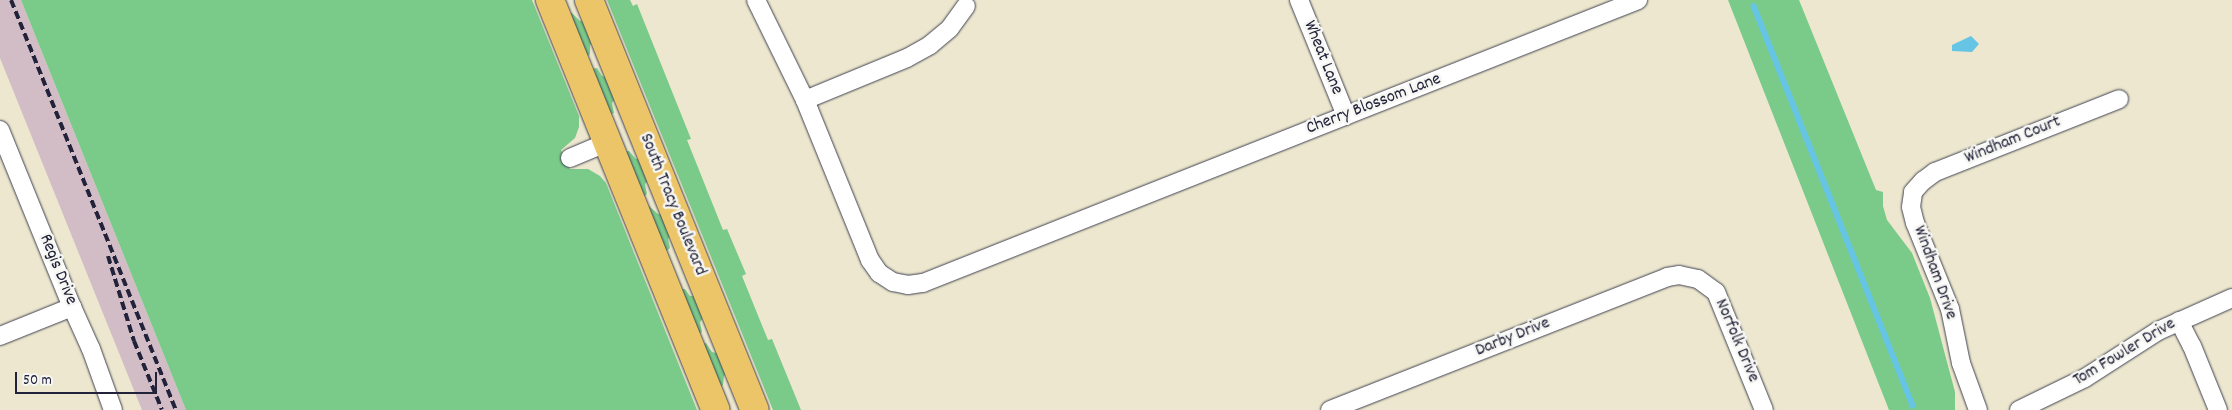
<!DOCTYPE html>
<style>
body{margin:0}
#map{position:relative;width:2232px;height:410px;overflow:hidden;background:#ece7ce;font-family:Dekko,sans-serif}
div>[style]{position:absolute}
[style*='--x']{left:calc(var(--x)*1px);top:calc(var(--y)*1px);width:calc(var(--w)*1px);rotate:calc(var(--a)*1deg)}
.industrial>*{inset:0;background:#d2bdc6}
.green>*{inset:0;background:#7aca8a}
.water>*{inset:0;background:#66c5e4}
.stream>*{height:5.5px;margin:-2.75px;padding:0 2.75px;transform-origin:2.75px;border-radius:2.75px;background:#66c5e4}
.roads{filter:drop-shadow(0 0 1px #404051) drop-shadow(0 0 1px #404051)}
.street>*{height:18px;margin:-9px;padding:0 9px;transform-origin:9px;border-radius:9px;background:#fff}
.primary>*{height:28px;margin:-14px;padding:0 14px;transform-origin:14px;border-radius:14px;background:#edc569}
.rail>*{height:4px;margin-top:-2px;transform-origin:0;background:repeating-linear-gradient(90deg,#22223b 0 8px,transparent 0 12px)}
span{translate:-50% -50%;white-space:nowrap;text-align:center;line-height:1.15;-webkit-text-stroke:5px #f6f6f2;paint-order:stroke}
.street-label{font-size:18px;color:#22223b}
.scale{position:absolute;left:15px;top:372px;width:142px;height:22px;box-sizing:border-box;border:2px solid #22223b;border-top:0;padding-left:6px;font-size:15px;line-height:18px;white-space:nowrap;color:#22223b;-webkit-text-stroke:4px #f6f6f2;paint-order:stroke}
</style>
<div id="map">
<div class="industrial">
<i style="clip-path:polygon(0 0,21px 0,186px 410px,142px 410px,0 58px)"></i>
</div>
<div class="green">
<i style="clip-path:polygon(21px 0,532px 0,579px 116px,579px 127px,575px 138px,561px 150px,570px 169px,588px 169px,600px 176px,606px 183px,697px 410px,186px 410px)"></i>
<i style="clip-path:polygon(607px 0,630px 0,633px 6px,637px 4px,691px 139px,687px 140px,723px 230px,727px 229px,746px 274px,742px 276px,768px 340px,772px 339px,801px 410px,773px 410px)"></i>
<i style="clip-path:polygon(1728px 0,1799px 0,1876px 190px,1883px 192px,1883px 206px,1887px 220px,1912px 253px,1930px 298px,1955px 392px,1955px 410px,1889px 410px)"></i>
<i style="clip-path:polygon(572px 13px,580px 21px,585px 21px,594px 42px,590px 45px,590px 54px,586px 58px,568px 14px)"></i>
<i style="clip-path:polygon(597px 68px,602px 76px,606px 77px,616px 98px,612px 103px,614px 113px,609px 115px,590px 69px)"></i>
<i style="clip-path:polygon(623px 151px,629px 151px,636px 159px,641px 158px,649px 180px,645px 184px,647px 194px,642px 198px)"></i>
<i style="clip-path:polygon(649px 206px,658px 214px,663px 214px,672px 235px,668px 239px,670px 248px,664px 253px,646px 207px)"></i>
<i style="clip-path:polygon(679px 289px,685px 289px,690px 296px,696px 296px,705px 316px,700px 322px,702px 332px,697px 335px)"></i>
<i style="clip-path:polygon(706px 343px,712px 352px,720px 354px,728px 373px,724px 376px,723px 385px,719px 388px,701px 344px)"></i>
</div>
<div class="water">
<i style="clip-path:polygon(1971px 36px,1979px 44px,1972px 52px,1952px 51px,1952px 45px)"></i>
</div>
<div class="stream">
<i style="--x:1754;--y:6;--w:430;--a:68.3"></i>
</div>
<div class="roads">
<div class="street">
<i style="--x:756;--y:0;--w:111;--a:63.9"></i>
<i style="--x:805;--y:100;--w:173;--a:67.9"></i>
<i style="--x:870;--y:260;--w:16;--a:55"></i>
<i style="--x:879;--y:273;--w:17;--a:33"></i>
<i style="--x:893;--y:282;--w:15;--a:11"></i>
<i style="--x:908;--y:285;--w:15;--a:-8"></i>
<i style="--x:923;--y:283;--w:769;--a:-21.59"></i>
<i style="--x:1299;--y:0;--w:125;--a:67.9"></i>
<i style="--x:805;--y:100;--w:110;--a:-22.4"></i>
<i style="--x:907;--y:58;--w:26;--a:-29"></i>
<i style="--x:930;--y:45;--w:26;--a:-40"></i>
<i style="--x:950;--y:28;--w:27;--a:-54"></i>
<i style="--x:0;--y:130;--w:191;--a:67.9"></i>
<i style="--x:72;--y:307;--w:46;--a:65.7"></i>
<i style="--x:91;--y:349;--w:65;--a:70.2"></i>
<i style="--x:570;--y:158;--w:41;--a:-22.8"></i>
<i style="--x:2179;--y:321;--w:28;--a:63"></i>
<i style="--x:2192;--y:346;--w:69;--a:67.9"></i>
<i style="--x:0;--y:336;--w:78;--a:-21.9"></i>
<i style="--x:1330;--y:410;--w:362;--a:-21.5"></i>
<i style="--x:1667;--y:277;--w:12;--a:-9"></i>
<i style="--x:1679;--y:275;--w:19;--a:12"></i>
<i style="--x:1698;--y:279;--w:22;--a:36"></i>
<i style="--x:1716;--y:292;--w:127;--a:67.9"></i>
<i style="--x:1978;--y:410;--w:50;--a:-109.9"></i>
<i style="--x:1961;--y:363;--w:55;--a:-101.5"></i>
<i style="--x:1950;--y:309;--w:93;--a:-112.1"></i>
<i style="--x:1915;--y:223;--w:16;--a:-104"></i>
<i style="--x:1911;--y:207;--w:15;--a:-82"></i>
<i style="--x:1913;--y:192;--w:15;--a:-48"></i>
<i style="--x:1923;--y:181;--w:15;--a:-37"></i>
<i style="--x:1935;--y:172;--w:198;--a:-21.6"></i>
<i style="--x:2019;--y:410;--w:73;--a:-25.9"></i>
<i style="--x:2085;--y:378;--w:87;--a:-32.8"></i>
<i style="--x:2158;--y:331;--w:81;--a:-24"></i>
</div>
<div class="primary">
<i style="--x:550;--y:0;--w:442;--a:68"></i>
<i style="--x:589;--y:0;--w:442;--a:68"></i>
</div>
</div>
<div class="rail">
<i style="--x:11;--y:0;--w:442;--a:68.1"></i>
<i style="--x:108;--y:256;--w:89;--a:73"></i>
<i style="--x:134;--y:341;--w:74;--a:67.9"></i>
</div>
<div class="street-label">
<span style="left:1322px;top:58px;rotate:68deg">Wheat Lane</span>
<span style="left:1374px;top:105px;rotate:-21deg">Cherry Blossom Lane</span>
<span style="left:2013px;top:141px;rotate:-22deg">Windham Court</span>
<span style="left:672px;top:205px;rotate:68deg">South Tracy Boulevard</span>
<span style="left:57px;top:270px;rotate:68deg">Regis Drive</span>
<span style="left:1934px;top:273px;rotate:70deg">Windham Drive</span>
<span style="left:1513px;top:338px;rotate:-22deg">Darby Drive</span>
<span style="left:1736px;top:341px;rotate:67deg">Norfolk Drive</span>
<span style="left:2125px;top:353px;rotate:-31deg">Tom Fowler Drive</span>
</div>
<div class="scale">50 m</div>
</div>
